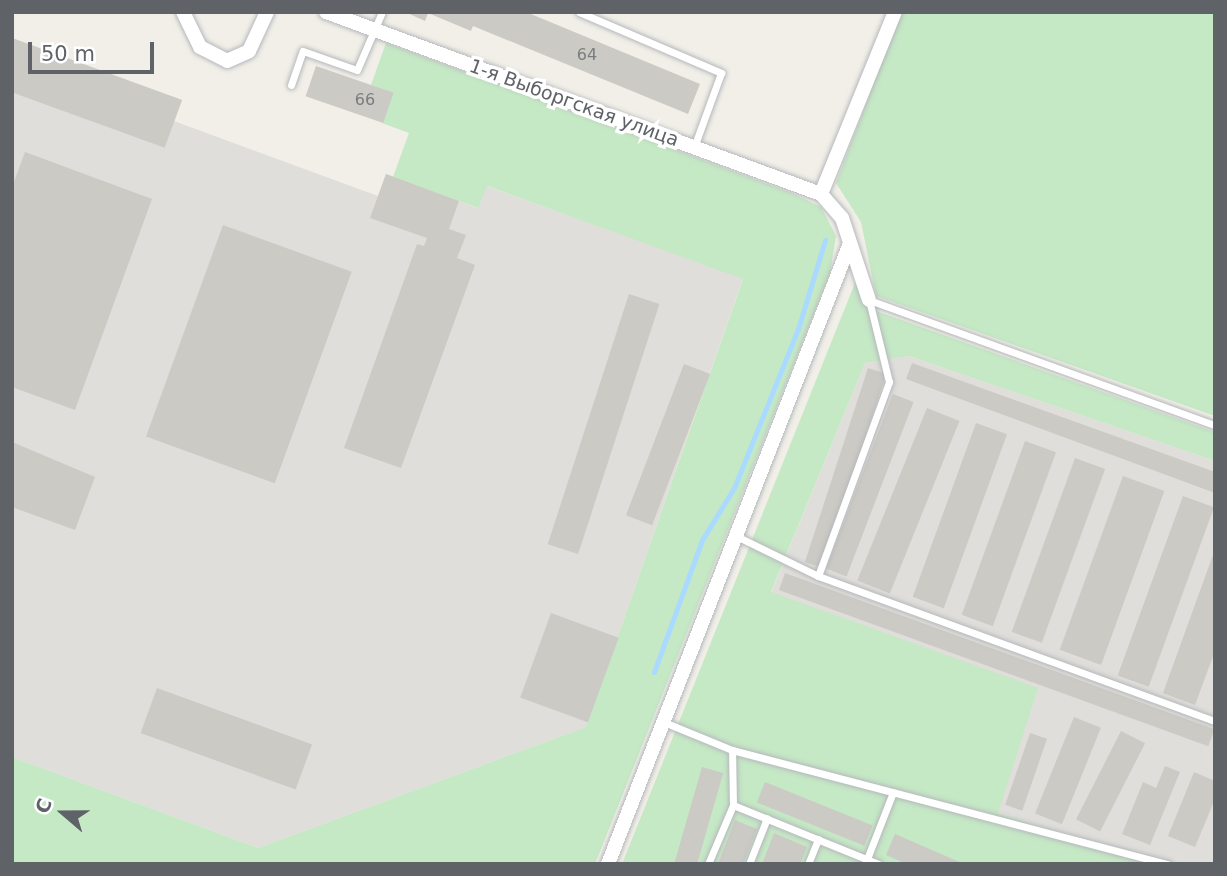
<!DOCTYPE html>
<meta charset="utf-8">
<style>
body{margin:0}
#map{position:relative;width:1227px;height:876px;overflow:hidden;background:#f1efe8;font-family:"DejaVu Sans",sans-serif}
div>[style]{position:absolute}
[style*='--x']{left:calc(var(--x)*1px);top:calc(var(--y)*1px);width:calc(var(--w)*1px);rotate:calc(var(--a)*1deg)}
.industrial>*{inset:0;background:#e0deda}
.green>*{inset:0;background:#c5e8c5}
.stream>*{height:5px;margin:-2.5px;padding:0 2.5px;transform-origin:2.5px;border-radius:2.5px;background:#aadaff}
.building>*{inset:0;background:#cccac5;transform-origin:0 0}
.roads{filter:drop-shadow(0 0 2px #b5b8bc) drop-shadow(0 0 2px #b5b8bc)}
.lane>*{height:7px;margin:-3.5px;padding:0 3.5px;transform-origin:3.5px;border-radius:3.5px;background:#fff}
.street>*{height:14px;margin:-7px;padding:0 7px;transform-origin:7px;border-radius:7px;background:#fff}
span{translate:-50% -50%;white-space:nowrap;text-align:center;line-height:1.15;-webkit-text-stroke:7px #fff;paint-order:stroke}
.number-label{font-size:16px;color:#7a7d7f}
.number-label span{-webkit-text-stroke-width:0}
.street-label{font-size:19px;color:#5f6368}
.frame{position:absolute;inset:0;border:14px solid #5f6368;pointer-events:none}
.north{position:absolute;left:28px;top:778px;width:70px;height:70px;-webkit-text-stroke:5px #fff;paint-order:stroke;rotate:290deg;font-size:19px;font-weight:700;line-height:28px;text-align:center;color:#5f6368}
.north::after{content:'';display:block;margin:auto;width:24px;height:32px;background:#5f6368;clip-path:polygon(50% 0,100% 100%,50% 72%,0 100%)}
.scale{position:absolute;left:28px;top:42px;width:126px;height:32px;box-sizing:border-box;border:4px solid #5f6368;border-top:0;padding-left:9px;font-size:21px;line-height:24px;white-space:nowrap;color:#5f6368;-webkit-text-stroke:5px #fff;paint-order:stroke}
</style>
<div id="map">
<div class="industrial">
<i style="clip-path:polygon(12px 38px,182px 100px,174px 121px,378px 196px,386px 174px,477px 208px,486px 186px,743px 278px,586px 727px,258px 848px,12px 757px)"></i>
<i style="clip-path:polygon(909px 356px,1215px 461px,1215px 864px,1162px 864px,998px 813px,771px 593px,865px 363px)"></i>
</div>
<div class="green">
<i style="clip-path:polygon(901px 12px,1215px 12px,1215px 416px,876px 296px,861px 222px,836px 183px)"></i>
<i style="clip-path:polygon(386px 43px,792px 193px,821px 207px,836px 236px,830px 273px,595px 864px,12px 864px,12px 757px,258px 848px,586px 727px,743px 279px,487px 186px,478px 208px,393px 177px,409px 133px,382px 123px,392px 93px,371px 85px)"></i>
<i style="clip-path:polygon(855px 283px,868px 308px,1215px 432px,1215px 461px,909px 356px,865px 363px,771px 592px,1038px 688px,998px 813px,1162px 864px,622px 864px)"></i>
</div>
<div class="stream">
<i style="--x:654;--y:672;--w:140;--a:-70"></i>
<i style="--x:702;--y:540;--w:61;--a:-58.4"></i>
<i style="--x:734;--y:488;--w:171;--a:-68.1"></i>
<i style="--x:798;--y:329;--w:93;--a:-73.1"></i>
</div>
<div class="building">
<i style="clip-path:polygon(405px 12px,526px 12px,700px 84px,688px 114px,473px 26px,471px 31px,428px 13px,425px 21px)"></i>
<i style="left:12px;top:38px;width:181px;height:51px;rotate:20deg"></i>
<i style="left:316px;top:66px;width:82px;height:32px;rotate:19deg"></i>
<i style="clip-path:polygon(25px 152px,152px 199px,75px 410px,12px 387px,12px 187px)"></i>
<i style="clip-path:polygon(386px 174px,459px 201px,449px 229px,466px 235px,457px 258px,475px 265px,401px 468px,344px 448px,417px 244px,424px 246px,427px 238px,370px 218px)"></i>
<i style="left:223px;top:225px;width:137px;height:225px;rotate:20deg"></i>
<i style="left:629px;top:294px;width:32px;height:263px;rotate:18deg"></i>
<i style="clip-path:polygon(912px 363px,1215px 472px,1215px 493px,906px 379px)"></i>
<i style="left:684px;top:364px;width:28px;height:162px;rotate:21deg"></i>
<i style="left:868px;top:368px;width:19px;height:204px;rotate:18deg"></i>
<i style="left:893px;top:394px;width:22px;height:187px;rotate:21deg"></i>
<i style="left:927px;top:408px;width:35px;height:186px;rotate:22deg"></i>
<i style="left:976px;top:423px;width:33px;height:185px;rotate:20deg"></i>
<i style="left:1025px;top:441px;width:33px;height:185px;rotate:20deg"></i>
<i style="clip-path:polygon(12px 442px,95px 477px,75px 530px,12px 507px)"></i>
<i style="left:1075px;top:458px;width:32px;height:185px;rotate:20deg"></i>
<i style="left:1123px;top:476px;width:44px;height:185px;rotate:20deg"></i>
<i style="left:1183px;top:496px;width:33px;height:191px;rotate:20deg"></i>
<i style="clip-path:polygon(1214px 552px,1215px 651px,1195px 705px,1163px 693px)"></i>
<i style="left:785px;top:573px;width:457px;height:18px;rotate:20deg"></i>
<i style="left:551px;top:613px;width:72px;height:90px;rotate:20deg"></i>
<i style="left:157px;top:688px;width:165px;height:48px;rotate:20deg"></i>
<i style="left:1074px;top:717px;width:29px;height:104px;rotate:22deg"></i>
<i style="left:1121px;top:731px;width:27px;height:99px;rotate:27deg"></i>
<i style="left:1030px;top:733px;width:18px;height:76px;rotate:19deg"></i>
<i style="clip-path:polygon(1165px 766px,1180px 772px,1150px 845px,1122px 834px,1143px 782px,1156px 788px)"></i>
<i style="left:702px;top:767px;width:22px;height:101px;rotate:16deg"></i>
<i style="clip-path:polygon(1194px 772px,1215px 781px,1215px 799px,1195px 847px,1168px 836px)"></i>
<i style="left:765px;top:782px;width:116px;height:22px;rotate:22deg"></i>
<i style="clip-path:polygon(735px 820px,757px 829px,743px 864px,718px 864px)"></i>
<i style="clip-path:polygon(774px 833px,807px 847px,800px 864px,762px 864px)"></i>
<i style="clip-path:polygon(895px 834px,964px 864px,907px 864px,886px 855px)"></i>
</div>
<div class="roads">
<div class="lane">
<i style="--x:579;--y:12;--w:155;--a:23.2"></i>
<i style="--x:721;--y:73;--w:79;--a:110"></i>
<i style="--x:291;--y:85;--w:36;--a:-71"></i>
<i style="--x:303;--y:51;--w:57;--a:19.4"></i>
<i style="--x:357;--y:70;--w:63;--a:-66.7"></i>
<i style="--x:869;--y:300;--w:368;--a:19.9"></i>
<i style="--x:736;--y:536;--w:91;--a:26"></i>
<i style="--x:818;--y:576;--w:423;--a:20.1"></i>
<i style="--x:818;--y:576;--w:207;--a:-69.9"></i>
<i style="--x:889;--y:382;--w:84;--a:-103.7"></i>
<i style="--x:664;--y:722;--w:74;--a:22.4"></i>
<i style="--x:732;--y:750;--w:451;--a:14.7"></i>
<i style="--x:733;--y:805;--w:157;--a:22.1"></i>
<i style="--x:708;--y:864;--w:64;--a:-67"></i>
<i style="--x:733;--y:805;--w:55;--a:-91"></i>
<i style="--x:749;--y:864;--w:49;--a:-68.6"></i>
<i style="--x:808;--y:864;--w:27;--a:-68"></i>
<i style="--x:865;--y:864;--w:77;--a:-68.7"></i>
</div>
<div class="street">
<i style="--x:183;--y:12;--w:39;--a:64"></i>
<i style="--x:200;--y:47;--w:30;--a:27"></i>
<i style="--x:227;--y:61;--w:24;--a:-24"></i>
<i style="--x:249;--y:51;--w:43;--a:-65.2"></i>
<i style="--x:326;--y:12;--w:527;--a:20.19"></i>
<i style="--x:821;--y:194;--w:32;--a:49"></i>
<i style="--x:842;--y:218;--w:86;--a:71.8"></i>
<i style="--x:821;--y:194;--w:196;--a:-67.9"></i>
<i style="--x:608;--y:864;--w:663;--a:-68.7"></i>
</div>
</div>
<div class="number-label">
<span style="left:587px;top:55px">64</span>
<span style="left:365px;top:100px">66</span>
</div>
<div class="street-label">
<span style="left:574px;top:103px;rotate:20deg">1-я Выборгская улица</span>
</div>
<div class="frame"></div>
<div class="north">С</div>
<div class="scale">50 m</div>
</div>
